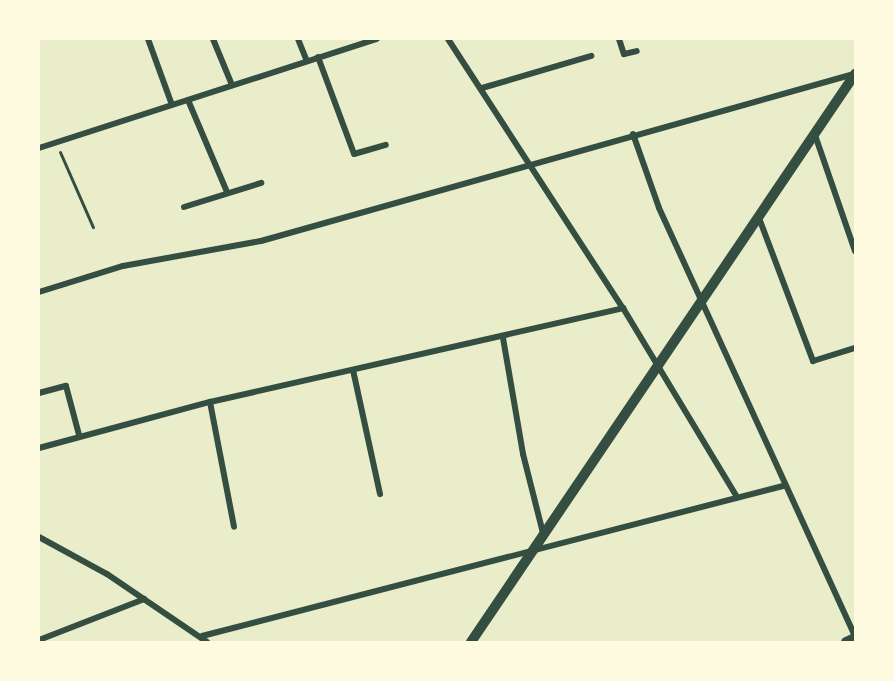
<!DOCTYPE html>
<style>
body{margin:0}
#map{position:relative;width:894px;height:681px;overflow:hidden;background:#e9edc9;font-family:Figtree,sans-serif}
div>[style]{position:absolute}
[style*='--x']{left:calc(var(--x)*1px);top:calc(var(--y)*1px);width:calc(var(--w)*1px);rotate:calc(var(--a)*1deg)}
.path>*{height:3px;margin:-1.5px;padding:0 1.5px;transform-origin:1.5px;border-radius:1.5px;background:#344e41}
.minor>*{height:6px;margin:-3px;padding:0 3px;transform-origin:3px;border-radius:3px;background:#344e41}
.tertiary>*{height:10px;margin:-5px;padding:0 5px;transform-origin:5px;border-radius:5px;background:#344e41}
.secondary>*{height:10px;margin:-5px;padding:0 5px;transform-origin:5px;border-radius:5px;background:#344e41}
span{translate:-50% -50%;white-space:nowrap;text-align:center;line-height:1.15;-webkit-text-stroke:5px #fefae0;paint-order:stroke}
.frame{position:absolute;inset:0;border:40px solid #fefae0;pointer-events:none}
</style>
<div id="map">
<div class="path">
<i style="--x:60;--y:152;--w:82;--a:66.3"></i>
</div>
<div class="minor">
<i style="--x:148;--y:39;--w:70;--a:70"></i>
<i style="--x:213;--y:39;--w:50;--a:67.6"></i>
<i style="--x:298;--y:39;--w:24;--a:68"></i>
<i style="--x:448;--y:39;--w:321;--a:57"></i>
<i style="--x:623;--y:308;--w:221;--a:58.9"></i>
<i style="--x:619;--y:39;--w:16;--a:72"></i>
<i style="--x:624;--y:54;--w:13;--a:-13"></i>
<i style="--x:318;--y:57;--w:103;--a:69.6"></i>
<i style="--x:354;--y:154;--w:33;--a:-16"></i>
<i style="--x:482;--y:88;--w:114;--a:-16.4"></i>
<i style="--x:188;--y:100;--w:100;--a:67"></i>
<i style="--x:633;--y:134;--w:78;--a:70.6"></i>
<i style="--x:659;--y:208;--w:472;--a:65.4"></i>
<i style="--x:815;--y:135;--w:123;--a:71"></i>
<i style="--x:39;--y:148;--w:355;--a:-17.9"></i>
<i style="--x:184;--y:207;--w:81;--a:-17.3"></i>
<i style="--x:759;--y:218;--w:153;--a:69.3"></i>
<i style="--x:813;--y:361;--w:44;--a:-17.2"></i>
<i style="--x:39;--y:292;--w:88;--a:-17.2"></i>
<i style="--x:123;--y:266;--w:140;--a:-10.3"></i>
<i style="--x:261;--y:241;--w:616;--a:-15.73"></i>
<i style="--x:503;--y:338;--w:118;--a:80.2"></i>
<i style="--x:523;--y:454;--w:81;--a:75.8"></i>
<i style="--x:353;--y:370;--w:127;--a:77.7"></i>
<i style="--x:39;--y:393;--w:28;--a:-15"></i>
<i style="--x:66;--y:386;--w:51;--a:75.1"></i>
<i style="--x:210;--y:402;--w:127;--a:79.1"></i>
<i style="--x:39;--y:448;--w:177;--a:-15.1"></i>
<i style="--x:210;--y:402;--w:424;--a:-12.8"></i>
<i style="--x:39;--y:537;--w:77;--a:28.6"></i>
<i style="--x:107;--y:574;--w:121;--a:34.2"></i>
<i style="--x:202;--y:636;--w:600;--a:-14.48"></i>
<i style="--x:39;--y:640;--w:113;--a:-21.3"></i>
</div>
<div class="tertiary">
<i style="--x:471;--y:642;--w:686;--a:-55.94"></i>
</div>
<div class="secondary">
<i style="--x:846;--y:642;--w:10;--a:-24"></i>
</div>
<div class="frame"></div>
</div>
